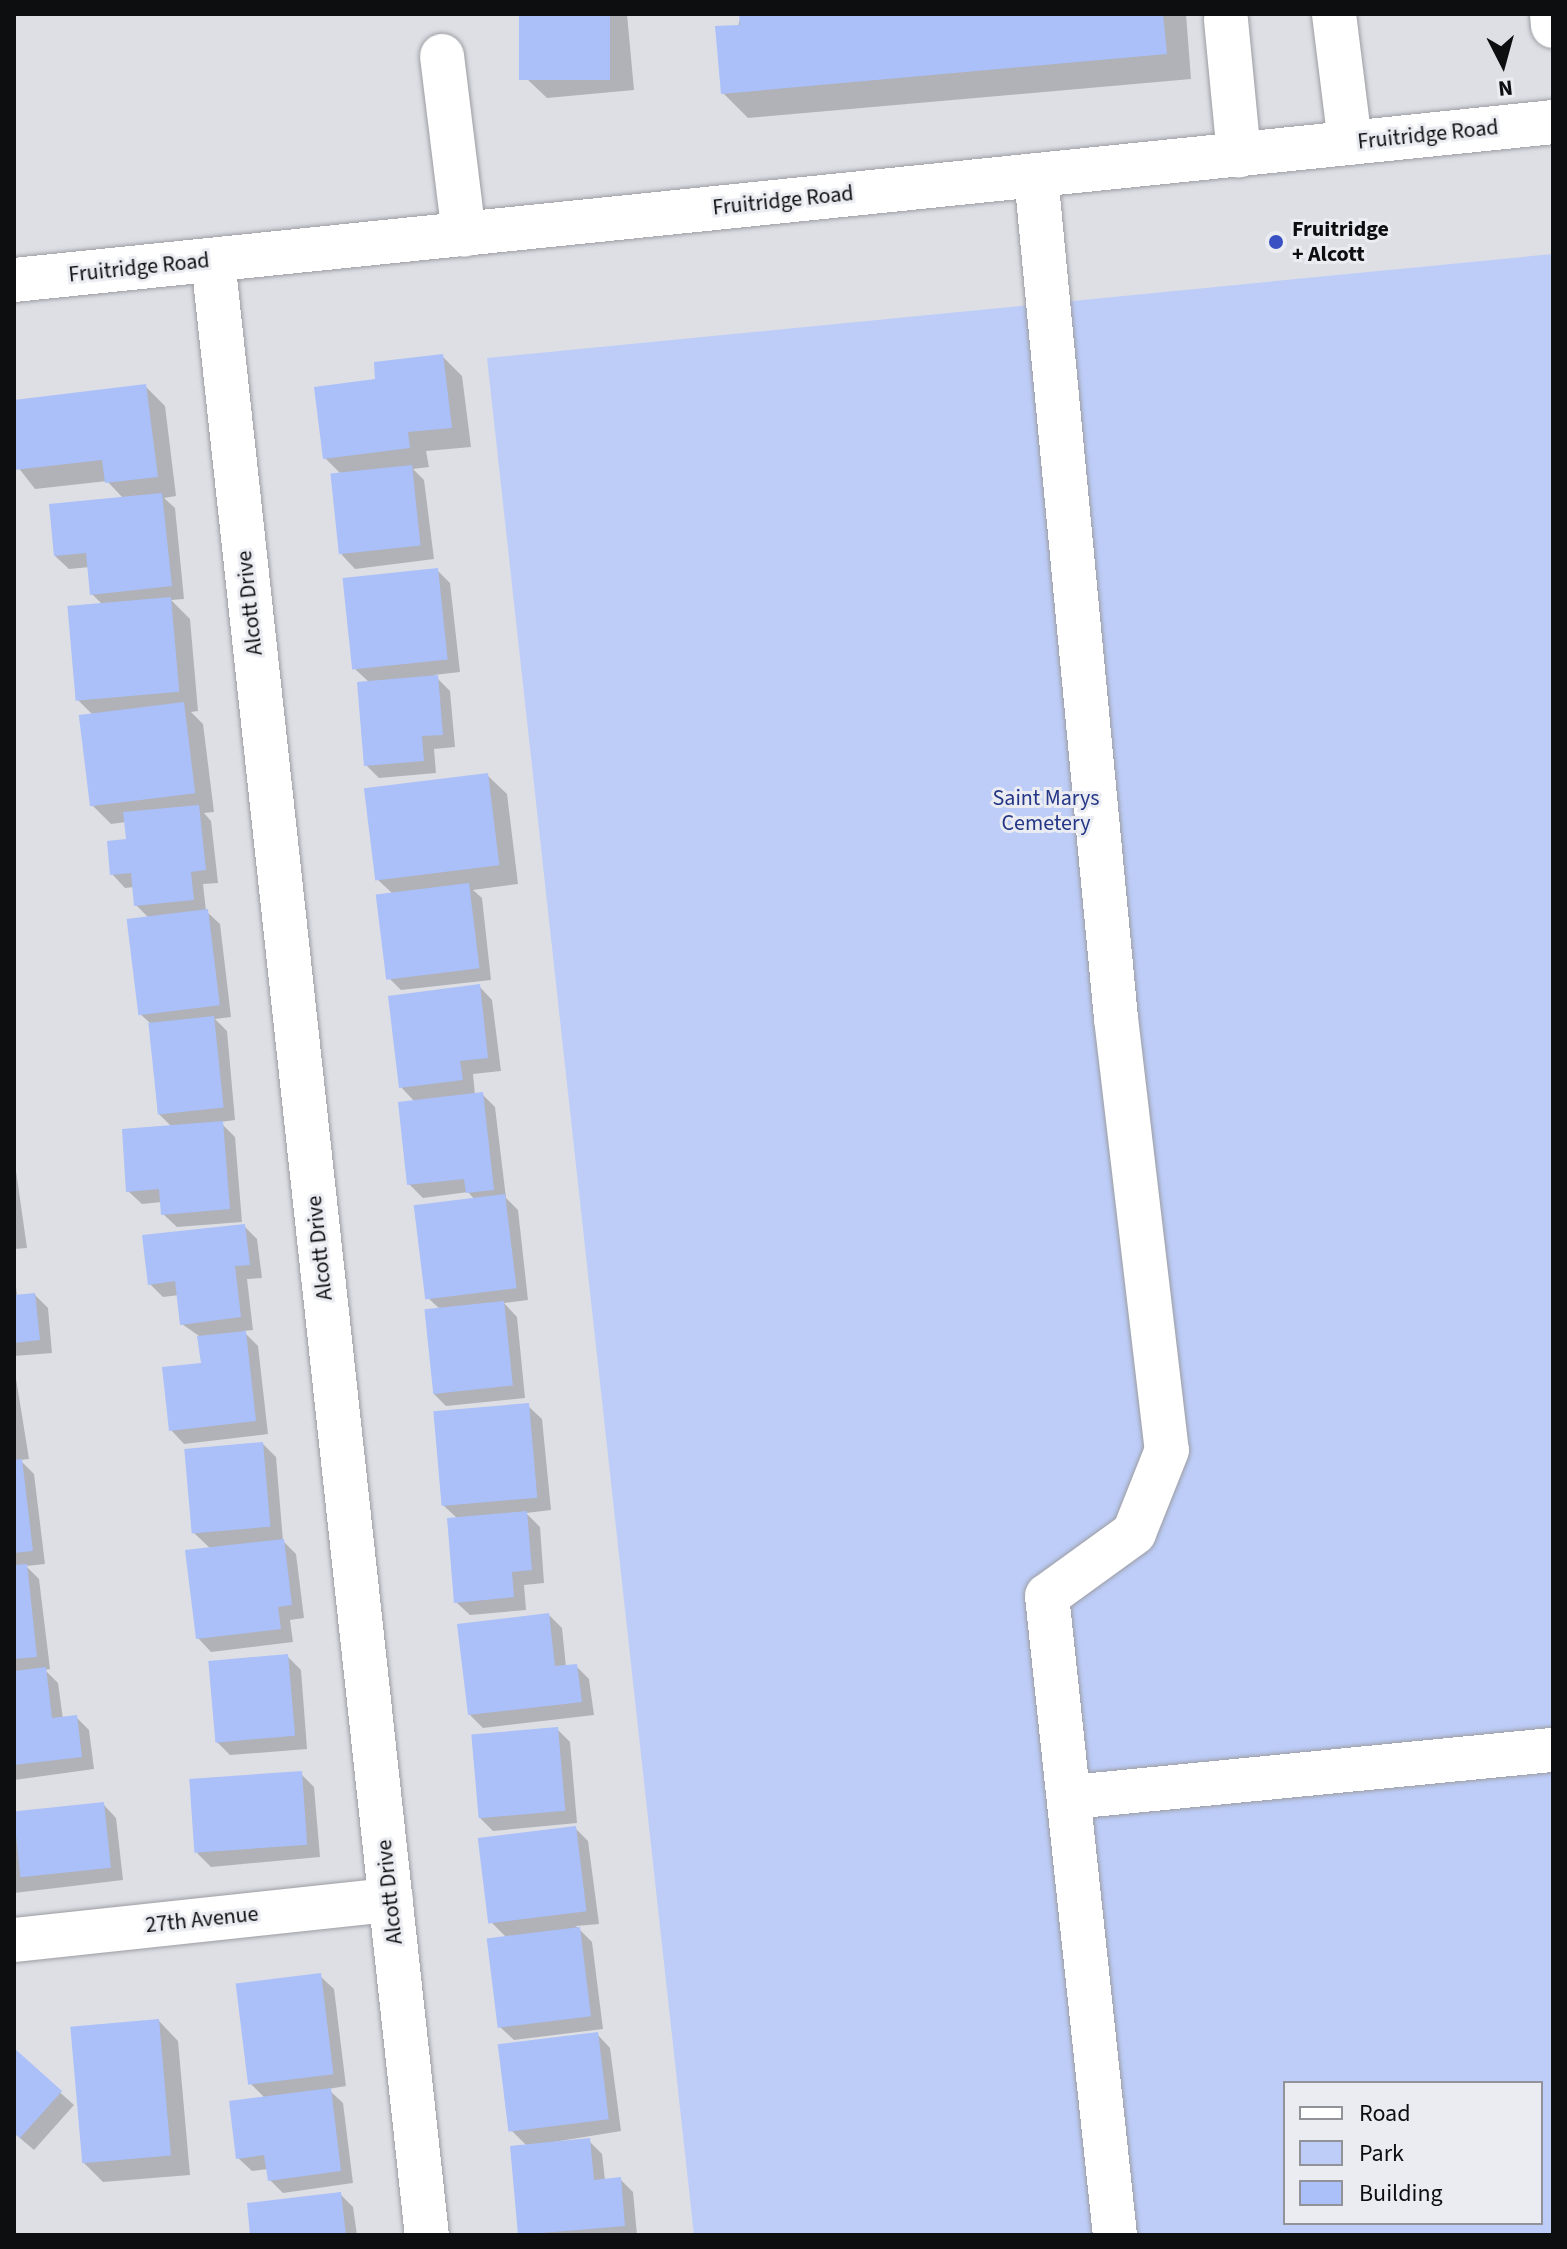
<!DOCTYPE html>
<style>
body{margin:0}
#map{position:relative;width:1567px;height:2249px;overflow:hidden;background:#dddfe5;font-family:"Source Sans 3",sans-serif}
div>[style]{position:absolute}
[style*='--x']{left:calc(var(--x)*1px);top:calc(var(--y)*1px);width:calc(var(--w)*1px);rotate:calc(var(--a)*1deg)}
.green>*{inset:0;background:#bdcdf8}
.shadow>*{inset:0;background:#0003}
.building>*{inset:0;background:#abbff9;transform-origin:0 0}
.roads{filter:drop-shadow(0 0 2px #9c9da2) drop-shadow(0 0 2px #9c9da2)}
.minor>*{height:44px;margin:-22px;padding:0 22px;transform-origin:22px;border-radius:22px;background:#fff}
.major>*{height:44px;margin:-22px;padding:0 22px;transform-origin:22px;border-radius:22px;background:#fff}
.dots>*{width:22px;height:22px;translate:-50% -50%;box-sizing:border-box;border:4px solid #eaecf2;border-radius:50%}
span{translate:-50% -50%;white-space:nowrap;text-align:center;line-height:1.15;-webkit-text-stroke:6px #eaecf2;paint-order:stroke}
.street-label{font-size:22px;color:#0d0e10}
.poi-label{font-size:22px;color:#0d0e10;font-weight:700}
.left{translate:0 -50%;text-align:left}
.park-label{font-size:22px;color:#253687}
.frame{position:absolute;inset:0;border:16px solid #0d0e10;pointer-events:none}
.legend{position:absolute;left:1283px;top:2081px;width:260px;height:144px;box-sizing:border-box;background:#eaecf2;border:2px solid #929398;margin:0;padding:10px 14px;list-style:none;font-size:24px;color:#0d0e10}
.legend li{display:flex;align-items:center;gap:16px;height:40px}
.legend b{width:40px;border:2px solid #929398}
.north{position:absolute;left:1463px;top:24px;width:80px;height:80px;-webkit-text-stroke:6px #eaecf2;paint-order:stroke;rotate:174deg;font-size:22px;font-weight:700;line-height:32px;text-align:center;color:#0d0e10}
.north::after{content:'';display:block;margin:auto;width:28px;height:36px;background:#0d0e10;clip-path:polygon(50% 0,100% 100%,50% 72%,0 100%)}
</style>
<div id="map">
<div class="green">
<i style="clip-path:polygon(evenodd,1553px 254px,1553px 2235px,694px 2235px,487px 358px,1553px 254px,1285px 2083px,1541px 2083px,1541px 2223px,1285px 2223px,1285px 2083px)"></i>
</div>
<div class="shadow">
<i style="clip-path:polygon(521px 14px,627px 14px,634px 90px,547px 98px,527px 79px)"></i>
<i style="clip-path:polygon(741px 14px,1186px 14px,1191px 79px,748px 118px,723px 93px)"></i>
<i style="clip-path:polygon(442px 356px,462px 376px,471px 447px,426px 451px,429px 467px,413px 469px,424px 480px,434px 559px,355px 569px,342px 555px,342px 475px,325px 458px,378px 381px)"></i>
<i style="clip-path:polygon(145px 386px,165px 406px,176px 496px,164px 498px,175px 508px,184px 599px,171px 600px,190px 619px,198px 711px,191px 712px,203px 724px,214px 812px,204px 813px,211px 821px,218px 883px,203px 884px,206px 911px,220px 924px,231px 1017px,215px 1019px,227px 1031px,235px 1120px,220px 1122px,235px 1137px,242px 1222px,177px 1227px,163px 1214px,162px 1202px,142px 1204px,128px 1191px,172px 1127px,158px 1113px,150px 1023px,139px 1013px,149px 918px,136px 905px,134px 887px,125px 888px,112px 874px,128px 841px,126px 822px,111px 824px,91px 804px,92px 714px,78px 700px,103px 605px,92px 594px,90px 567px,69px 569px,55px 556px,123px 498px,107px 481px,35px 489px,14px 462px,14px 402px)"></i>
<i style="clip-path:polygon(437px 570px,450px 583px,460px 672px,434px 675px,450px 691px,455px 747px,434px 749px,436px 773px,379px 778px,366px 765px,370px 683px,355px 669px)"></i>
<i style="clip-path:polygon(487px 775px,507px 794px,518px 884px,473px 890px,482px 898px,491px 980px,401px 990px,388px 977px,393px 894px,377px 879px)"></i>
<i style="clip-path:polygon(479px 986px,492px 1000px,501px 1071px,473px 1074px,475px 1095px,482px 1094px,495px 1107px,506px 1198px,518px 1210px,528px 1300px,504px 1303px,517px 1317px,525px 1398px,446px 1406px,433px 1393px,440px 1309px,428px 1298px,475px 1200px,468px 1192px,423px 1198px,409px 1184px,415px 1102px,401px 1087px)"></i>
<i style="clip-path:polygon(14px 1157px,27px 1248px,14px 1249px)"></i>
<i style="clip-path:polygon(244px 1226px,257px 1239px,262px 1278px,247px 1279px,253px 1330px,243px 1331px,258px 1346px,268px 1434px,184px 1444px,171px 1430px,203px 1365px,199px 1336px,182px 1324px,179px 1295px,163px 1297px,150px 1284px)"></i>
<i style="clip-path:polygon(14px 1268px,17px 1296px,35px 1295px,48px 1308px,52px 1353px,14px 1356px)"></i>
<i style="clip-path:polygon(14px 1366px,29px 1459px,20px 1460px,34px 1474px,45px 1564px,26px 1566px,39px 1579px,50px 1669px,45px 1670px,58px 1683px,63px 1719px,76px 1717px,89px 1730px,94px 1769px,14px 1780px)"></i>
<i style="clip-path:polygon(528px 1406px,542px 1419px,551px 1510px,526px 1513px,540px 1527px,544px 1583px,524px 1585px,526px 1610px,470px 1615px,456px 1602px,458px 1519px,444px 1506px)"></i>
<i style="clip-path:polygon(263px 1444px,276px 1457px,283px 1541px,296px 1554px,304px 1618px,290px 1620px,293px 1642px,211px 1652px,198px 1638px,211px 1549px,194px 1533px)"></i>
<i style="clip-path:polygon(549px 1615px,562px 1628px,566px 1667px,576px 1666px,589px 1679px,594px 1715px,483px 1728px,470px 1715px)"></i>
<i style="clip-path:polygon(287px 1656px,301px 1670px,307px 1749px,230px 1755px,217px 1742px)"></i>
<i style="clip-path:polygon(557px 1729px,570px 1742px,577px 1823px,493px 1831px,480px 1818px)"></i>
<i style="clip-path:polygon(301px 1774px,314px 1787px,320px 1857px,211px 1867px,197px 1853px)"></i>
<i style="clip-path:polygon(103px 1804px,116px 1818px,123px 1880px,14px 1893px,14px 1814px)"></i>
<i style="clip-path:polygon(575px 1828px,588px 1841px,599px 1924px,576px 1926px,592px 1942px,603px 2029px,514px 2040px,500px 2027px,507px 1938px,491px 1922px)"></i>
<i style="clip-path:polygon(320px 1976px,334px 1989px,346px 2086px,328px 2089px,343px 2103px,353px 2183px,283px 2193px,270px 2180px,268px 2169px,252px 2171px,238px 2158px,265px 2098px,250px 2083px)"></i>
<i style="clip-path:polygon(159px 2021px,178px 2041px,190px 2175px,103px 2182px,83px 2162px)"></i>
<i style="clip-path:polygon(597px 2034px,610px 2048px,621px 2131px,529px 2146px,589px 2141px,602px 2154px,605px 2180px,620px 2179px,633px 2192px,637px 2235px,521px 2235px,527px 2146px,511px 2130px)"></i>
<i style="clip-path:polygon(14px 2051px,74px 2105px,34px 2150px,14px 2133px)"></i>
<i style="clip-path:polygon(340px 2194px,353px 2207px,357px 2235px,252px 2235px)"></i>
</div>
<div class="building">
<i style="left:519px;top:14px;width:91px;height:66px"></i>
<i style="clip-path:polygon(739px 14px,1163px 14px,1167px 54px,721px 94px,715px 26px,740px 25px)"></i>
<i style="clip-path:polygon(443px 354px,452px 428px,408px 432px,410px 448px,323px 459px,314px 387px,375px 379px,374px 362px)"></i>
<i style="clip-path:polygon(146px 384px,158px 477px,105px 483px,102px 460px,14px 470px,14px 400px)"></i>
<i style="left:412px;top:465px;width:81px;height:82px;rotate:84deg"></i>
<i style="clip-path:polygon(162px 493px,172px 586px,90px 595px,86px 553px,54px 556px,49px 504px)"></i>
<i style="left:438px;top:568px;width:92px;height:96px;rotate:84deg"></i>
<i style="left:171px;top:597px;width:95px;height:104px;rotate:85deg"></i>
<i style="clip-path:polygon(438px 675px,443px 735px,422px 736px,424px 761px,364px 766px,357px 682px)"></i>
<i style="left:184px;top:702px;width:92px;height:106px;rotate:83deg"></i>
<i style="left:488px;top:773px;width:93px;height:125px;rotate:83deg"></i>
<i style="clip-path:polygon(199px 805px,206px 870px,191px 872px,194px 900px,134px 906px,131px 873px,110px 875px,107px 841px,126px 839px,123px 812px)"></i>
<i style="left:469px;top:883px;width:86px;height:94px;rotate:83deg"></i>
<i style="left:208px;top:909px;width:97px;height:82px;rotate:83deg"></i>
<i style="clip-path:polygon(480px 984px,488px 1058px,460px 1061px,463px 1080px,399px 1088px,388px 996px)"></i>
<i style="left:214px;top:1016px;width:92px;height:66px;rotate:84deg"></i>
<i style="clip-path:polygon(483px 1092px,494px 1190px,466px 1193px,464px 1179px,407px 1185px,398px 1102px)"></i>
<i style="clip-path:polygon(223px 1121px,230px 1209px,161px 1215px,159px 1189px,126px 1192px,122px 1129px)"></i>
<i style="left:505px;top:1194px;width:95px;height:92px;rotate:83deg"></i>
<i style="clip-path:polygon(245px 1224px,250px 1265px,235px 1266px,241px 1317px,180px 1325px,175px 1281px,148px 1285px,142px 1235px)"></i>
<i style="clip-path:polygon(35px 1293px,40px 1340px,14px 1343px,14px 1295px)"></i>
<i style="left:504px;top:1301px;width:85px;height:80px;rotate:84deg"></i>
<i style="clip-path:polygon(246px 1331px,256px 1421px,169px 1431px,162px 1367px,201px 1363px,197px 1336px)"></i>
<i style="left:529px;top:1403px;width:95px;height:96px;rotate:85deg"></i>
<i style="left:263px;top:1442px;width:85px;height:79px;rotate:85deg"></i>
<i style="clip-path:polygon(22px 1459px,33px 1551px,14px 1553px,14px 1460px)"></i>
<i style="clip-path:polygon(527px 1511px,532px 1570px,512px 1572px,514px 1597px,454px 1603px,447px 1518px)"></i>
<i style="clip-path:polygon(284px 1539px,292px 1605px,278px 1607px,281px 1629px,196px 1639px,185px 1550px)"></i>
<i style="clip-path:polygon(27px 1564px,37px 1657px,14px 1659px,14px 1565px)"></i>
<i style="clip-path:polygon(549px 1613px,555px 1666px,577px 1664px,582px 1702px,468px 1715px,457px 1624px)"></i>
<i style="left:288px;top:1654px;width:82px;height:80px;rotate:85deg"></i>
<i style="clip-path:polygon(46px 1667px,52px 1718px,77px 1715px,82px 1757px,14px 1765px,14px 1671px)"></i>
<i style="left:558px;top:1727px;width:84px;height:87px;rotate:85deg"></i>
<i style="left:302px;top:1771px;width:74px;height:113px;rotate:86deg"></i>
<i style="left:104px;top:1802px;width:66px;height:91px;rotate:84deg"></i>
<i style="left:576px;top:1826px;width:86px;height:99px;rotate:83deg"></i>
<i style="left:580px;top:1927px;width:90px;height:94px;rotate:83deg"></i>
<i style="left:321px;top:1973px;width:102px;height:86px;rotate:83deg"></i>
<i style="left:159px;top:2019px;width:137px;height:89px;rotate:85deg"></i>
<i style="left:598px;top:2032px;width:88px;height:101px;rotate:83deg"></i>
<i style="clip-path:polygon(14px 2048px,62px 2091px,20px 2138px,14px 2133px)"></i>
<i style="clip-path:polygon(331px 2088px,341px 2171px,268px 2181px,264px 2155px,236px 2159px,229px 2101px)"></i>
<i style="clip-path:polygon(590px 2138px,594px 2180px,621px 2177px,625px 2226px,518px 2235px,510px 2146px)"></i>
<i style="clip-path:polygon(341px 2192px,346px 2235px,250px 2235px,247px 2203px)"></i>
</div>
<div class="roads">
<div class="minor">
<i style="--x:1334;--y:14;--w:130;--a:82.9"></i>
<i style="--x:1552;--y:14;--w:12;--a:85"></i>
<i style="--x:1226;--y:20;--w:136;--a:84.5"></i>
<i style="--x:442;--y:56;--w:180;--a:83"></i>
<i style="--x:1036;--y:175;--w:847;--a:84.58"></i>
<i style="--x:1116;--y:1018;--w:435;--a:83.3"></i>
<i style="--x:1167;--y:1450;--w:89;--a:111.7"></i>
<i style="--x:1134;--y:1533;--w:107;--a:144.1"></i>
<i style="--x:1047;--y:1596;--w:643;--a:83.93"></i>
<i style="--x:213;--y:260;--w:1987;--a:83.82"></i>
<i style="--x:1072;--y:1797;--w:483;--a:-5.6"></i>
<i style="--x:14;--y:1940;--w:379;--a:-6.1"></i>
</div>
<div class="major">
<i style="--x:14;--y:280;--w:1547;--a:-5.86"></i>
</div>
</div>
<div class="dots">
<i style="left:1276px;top:242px;background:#3850c2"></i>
</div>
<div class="street-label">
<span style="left:1428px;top:135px;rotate:-6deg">Fruitridge Road</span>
<span style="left:783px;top:201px;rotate:-6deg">Fruitridge Road</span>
<span style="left:139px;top:268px;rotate:-6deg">Fruitridge Road</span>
<span style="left:250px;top:603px;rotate:-96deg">Alcott Drive</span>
<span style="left:320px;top:1248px;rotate:-96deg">Alcott Drive</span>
<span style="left:390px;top:1892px;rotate:-96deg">Alcott Drive</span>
<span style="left:202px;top:1920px;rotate:-6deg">27th Avenue</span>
</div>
<div class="poi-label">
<span class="left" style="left:1292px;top:242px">Fruitridge<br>+ Alcott</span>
</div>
<div class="park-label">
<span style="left:1046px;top:811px">Saint Marys<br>Cemetery</span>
</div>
<div class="frame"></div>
<ul class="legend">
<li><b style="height:10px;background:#fff"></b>Road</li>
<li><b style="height:22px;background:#bdcdf8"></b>Park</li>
<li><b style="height:22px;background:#abbff9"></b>Building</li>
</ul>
<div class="north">N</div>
</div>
